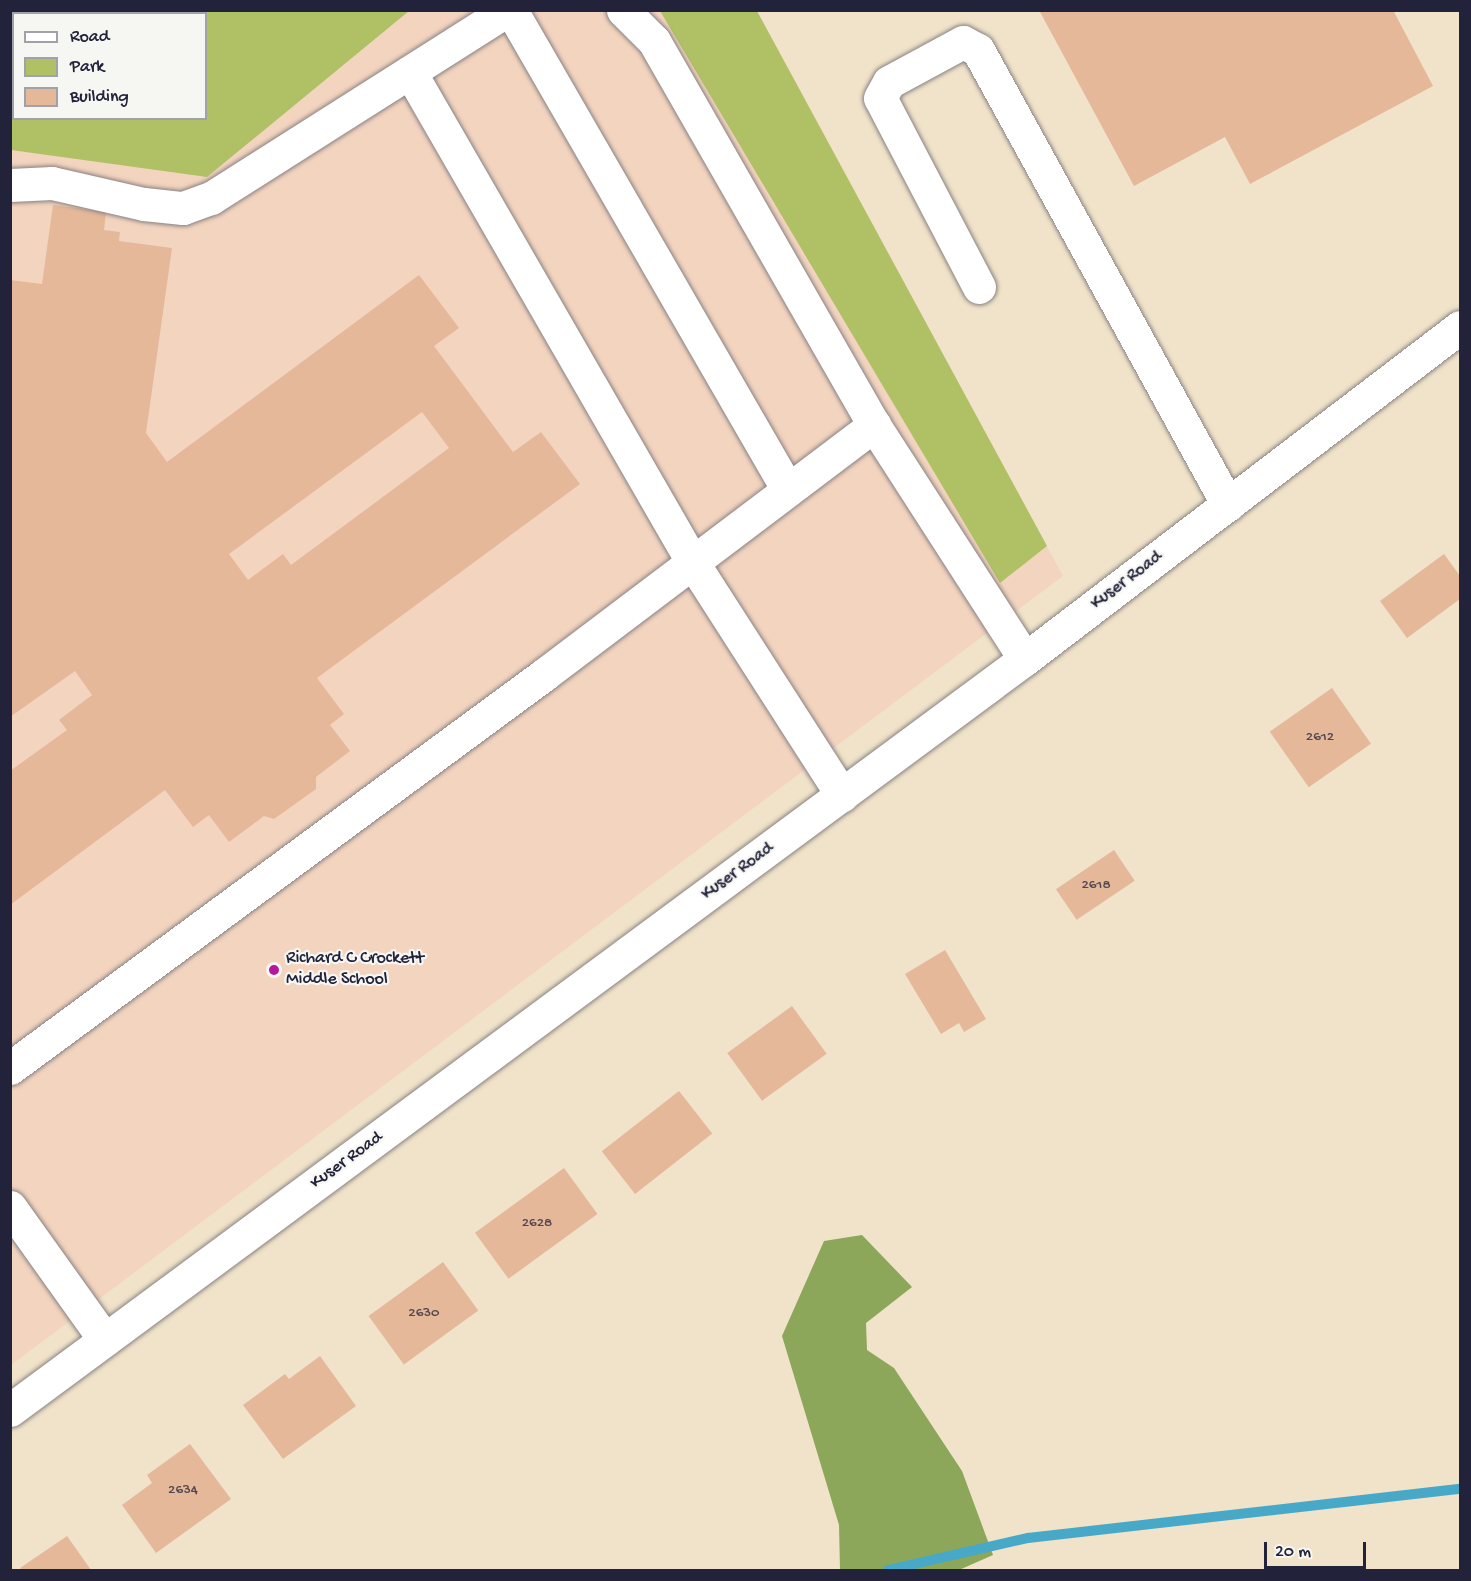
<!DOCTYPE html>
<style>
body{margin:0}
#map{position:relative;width:1471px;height:1581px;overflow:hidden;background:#f0e3c9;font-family:"Gochi Hand",sans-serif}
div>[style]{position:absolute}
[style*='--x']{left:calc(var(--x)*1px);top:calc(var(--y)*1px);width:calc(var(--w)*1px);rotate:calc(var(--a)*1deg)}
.built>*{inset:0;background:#f3d4bf}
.green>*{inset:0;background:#b0c165}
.forest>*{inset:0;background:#8ca75a}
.stream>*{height:10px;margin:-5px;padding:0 5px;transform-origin:5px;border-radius:5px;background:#47a9c7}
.building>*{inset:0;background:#e5b899;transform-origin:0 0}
.roads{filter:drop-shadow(0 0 2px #898282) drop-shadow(0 0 2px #898282)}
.minor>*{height:33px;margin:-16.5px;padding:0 16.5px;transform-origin:16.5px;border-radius:16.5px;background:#fff}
.dots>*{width:16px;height:16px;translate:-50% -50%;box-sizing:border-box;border:3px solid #f6f6f2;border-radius:50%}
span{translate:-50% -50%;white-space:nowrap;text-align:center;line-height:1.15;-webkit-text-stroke:4.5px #f6f6f2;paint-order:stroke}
.number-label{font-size:15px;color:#534852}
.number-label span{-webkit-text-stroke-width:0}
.street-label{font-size:18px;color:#22223b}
.poi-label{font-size:18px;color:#22223b}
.left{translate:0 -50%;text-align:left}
.frame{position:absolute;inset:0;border:12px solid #22223b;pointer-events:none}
.legend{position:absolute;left:12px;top:12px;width:195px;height:108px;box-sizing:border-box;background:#f6f6f2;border:2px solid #a1a1a9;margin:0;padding:8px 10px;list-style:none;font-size:18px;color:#22223b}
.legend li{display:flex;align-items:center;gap:12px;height:30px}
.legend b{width:30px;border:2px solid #a1a1a9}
.scale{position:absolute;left:1264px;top:1542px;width:102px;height:27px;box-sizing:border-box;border:3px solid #22223b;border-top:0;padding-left:8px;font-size:18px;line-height:21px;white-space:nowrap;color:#22223b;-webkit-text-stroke:4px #f6f6f2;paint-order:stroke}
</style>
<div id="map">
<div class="built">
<i style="clip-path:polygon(evenodd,11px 11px,757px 11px,1063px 576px,11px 1365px,11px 11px,14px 14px,206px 14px,206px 118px,14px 118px,14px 14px)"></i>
</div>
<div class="green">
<i style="clip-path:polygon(evenodd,11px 10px,409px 10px,409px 11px,207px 177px,11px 150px,11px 10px,14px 14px,206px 14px,206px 118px,14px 118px,14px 14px)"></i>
<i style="clip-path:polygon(660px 11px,757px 11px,1047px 546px,1000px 583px)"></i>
</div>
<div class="forest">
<i style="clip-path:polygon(862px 1235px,912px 1287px,866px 1323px,867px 1350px,894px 1368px,962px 1471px,993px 1555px,959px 1570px,840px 1570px,839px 1525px,782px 1336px,824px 1241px)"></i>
</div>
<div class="stream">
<i style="--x:888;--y:1570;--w:144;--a:-12.9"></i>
<i style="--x:1028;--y:1538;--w:435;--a:-6.5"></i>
</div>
<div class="building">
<i style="clip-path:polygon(1039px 10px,1393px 10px,1433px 86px,1250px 184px,1225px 137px,1134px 186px)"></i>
<i style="clip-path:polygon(evenodd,53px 205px,106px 212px,104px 230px,120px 232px,119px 241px,172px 248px,146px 433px,167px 462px,419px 275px,459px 328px,434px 346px,513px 452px,541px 432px,580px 484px,317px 678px,344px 714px,330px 725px,350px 751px,316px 777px,316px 789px,274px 819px,264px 816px,229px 842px,209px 815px,193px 827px,165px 790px,10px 905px,10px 771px,67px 730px,59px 720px,92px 695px,75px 671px,10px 717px,10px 280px,42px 284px,53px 205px,422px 412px,449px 448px,291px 565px,283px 554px,248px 580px,229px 554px,422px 412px)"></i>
<i style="clip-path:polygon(1444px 554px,1460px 576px,1460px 599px,1407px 638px,1380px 601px)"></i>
<i style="left:1332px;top:688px;width:68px;height:76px;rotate:55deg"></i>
<i style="left:1114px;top:850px;width:37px;height:70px;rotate:56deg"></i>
<i style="clip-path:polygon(945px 950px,986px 1019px,964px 1032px,959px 1023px,941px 1034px,905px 974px)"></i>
<i style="left:792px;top:1006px;width:59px;height:80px;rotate:54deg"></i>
<i style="left:679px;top:1091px;width:54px;height:98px;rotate:52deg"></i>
<i style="left:564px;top:1168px;width:57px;height:110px;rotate:54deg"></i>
<i style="left:443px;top:1262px;width:60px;height:92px;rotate:54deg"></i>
<i style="clip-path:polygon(320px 1356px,356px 1406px,283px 1459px,243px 1405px,285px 1374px,289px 1379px)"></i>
<i style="clip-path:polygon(190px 1444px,231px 1499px,156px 1553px,122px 1505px,152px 1483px,147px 1475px)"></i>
<i style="clip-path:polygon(67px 1536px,91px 1570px,22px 1570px,20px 1568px)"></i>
</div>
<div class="roads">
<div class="minor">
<i style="--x:511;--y:10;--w:554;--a:60.01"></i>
<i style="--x:623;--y:10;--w:44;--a:45"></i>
<i style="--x:654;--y:41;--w:443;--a:60.2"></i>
<i style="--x:874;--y:425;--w:278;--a:57.2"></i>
<i style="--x:410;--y:72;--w:567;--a:60.04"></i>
<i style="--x:693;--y:563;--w:276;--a:57.3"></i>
<i style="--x:10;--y:185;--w:42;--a:-2.7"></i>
<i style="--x:52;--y:183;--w:94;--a:12.9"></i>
<i style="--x:144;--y:204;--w:39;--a:6"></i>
<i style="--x:183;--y:208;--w:30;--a:-20"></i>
<i style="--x:211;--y:198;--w:351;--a:-32.4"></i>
<i style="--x:979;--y:287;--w:213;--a:-117.6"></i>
<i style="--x:880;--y:98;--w:18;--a:-61"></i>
<i style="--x:889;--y:82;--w:84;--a:-28.4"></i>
<i style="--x:963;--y:42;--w:17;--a:28"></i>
<i style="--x:978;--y:50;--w:519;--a:61.21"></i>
<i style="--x:10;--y:1068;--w:664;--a:-36.37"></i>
<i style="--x:545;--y:674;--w:413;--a:-37.1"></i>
<i style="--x:10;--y:1207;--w:163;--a:54.5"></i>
<i style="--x:10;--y:1410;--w:1263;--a:-36.5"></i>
<i style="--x:1025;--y:659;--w:547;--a:-37.35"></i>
</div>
</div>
<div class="dots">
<i style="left:274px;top:970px;background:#b5179e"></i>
</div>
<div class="number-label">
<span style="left:1320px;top:738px">2612</span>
<span style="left:1096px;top:886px">2618</span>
<span style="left:537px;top:1224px">2628</span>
<span style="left:424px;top:1314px">2630</span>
<span style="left:183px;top:1491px">2634</span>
</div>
<div class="street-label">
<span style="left:1127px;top:581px;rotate:-37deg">Kuser Road</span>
<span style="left:738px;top:872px;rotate:-36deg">Kuser Road</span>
<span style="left:347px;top:1161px;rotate:-36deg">Kuser Road</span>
</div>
<div class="poi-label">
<span class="left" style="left:286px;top:970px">Richard C Crockett<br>Middle School</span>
</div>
<div class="frame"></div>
<ul class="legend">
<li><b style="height:8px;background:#fff"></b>Road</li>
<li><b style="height:16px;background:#b0c165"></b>Park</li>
<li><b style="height:16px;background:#e5b899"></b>Building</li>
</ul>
<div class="scale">20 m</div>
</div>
